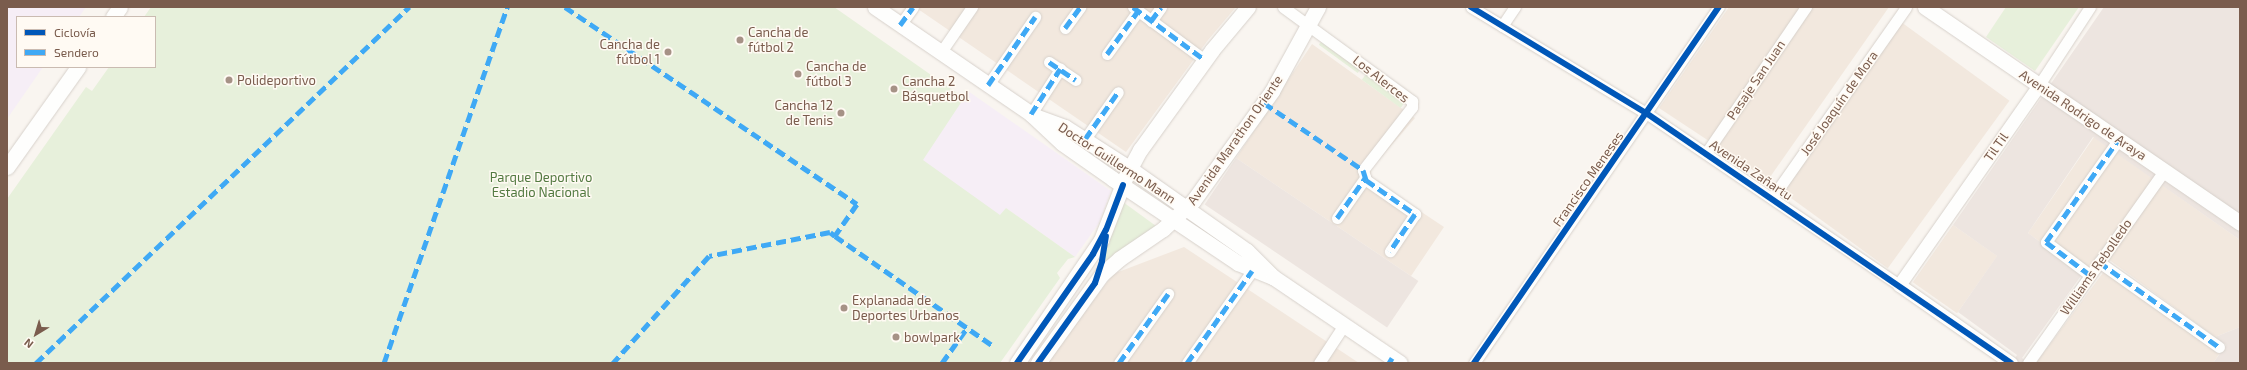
<!DOCTYPE html>
<meta charset="utf-8">
<style>
body{margin:0}
#map{position:relative;width:2247px;height:370px;overflow:hidden;background:#f9f5f0;font-family:"Exo 2",sans-serif}
div>[style]{position:absolute}
[style*='--x']{left:calc(var(--x)*1px);top:calc(var(--y)*1px);width:calc(var(--w)*1px);rotate:calc(var(--a)*1deg)}
.residential>*{inset:0;background:#f2e8de;transform-origin:0 0}
.industrial>*{inset:0;background:#ede5e0;transform-origin:0 0}
.education>*{inset:0;background:#f6eef6}
.green>*{inset:0;background:#e7f0db;transform-origin:0 0}
.roads{filter:drop-shadow(0 0 1px #d7d1cb) drop-shadow(0 0 1px #d7d1cb)}
.minor>*{height:11px;margin:-5.5px;padding:0 5.5px;transform-origin:5.5px;border-radius:5.5px;background:#fefefd}
.tertiary>*{height:13px;margin:-6.5px;padding:0 6.5px;transform-origin:6.5px;border-radius:6.5px;background:#fefefd}
.secondary>*{height:15px;margin:-7.5px;padding:0 7.5px;transform-origin:7.5px;border-radius:7.5px;background:#fefefd}
.quiet>*{height:5px;margin-top:-2.5px;transform-origin:0;background:repeating-linear-gradient(90deg,#3fa9f5 0 10px,transparent 0 15px)}
.cycleway>*{height:6px;margin:-3px;padding:0 3px;transform-origin:3px;border-radius:3px;background:#0057b8}
.dots>*{width:11px;height:11px;translate:-50% -50%;box-sizing:border-box;border:2px solid #fffaf3;border-radius:50%}
span{translate:-50% -50%;white-space:nowrap;text-align:center;line-height:1.15;-webkit-text-stroke:3px #fffaf3;paint-order:stroke}
.poi-label{font-size:13px;color:#7a5c4d}
.left{translate:0 -50%;text-align:left}
.right{translate:-100% -50%;text-align:right}
.street-label{font-size:13px;color:#7a5c4d}
.park-label{font-size:13px;color:#537a41}
.frame{position:absolute;inset:0;border:8px solid #7a5c4d;pointer-events:none}
.legend{position:absolute;left:16px;top:16px;width:140px;height:52px;box-sizing:border-box;background:#fffaf3;border:1px solid #cabbb1;margin:0;padding:5px 7px;list-style:none;font-size:12px;color:#7a5c4d}
.legend li{display:flex;align-items:center;gap:8px;height:20px}
.legend b{width:20px;border:1px solid #cabbb1}
.north{position:absolute;left:16px;top:314px;width:40px;height:40px;-webkit-text-stroke:3px #fffaf3;paint-order:stroke;rotate:218deg;font-size:11px;font-weight:700;line-height:16px;text-align:center;color:#7a5c4d}
.north::after{content:'';display:block;margin:auto;width:14px;height:18px;background:#7a5c4d;clip-path:polygon(50% 0,100% 100%,50% 72%,0 100%)}
</style>
<div id="map">
<div class="residential">
<i style="clip-path:polygon(915px 7px,1236px 7px,1208px 40px,1126px 152px)"></i>
<i style="clip-path:polygon(1729px 7px,1889px 7px,1768px 180px,1659px 108px)"></i>
<i style="left:1901px;top:22px;width:134px;height:207px;rotate:36deg"></i>
<i style="clip-path:polygon(1312px 44px,1415px 118px,1370px 170px,1372px 179px,1444px 227px,1411px 276px,1236px 158px)"></i>
<i style="clip-path:polygon(2094px 137px,2240px 240px,2240px 327px,2215px 337px,2104px 256px,2088px 277px,2028px 233px)"></i>
<i style="left:1953px;top:225px;width:54px;height:70px;rotate:35deg"></i>
<i style="clip-path:polygon(1184px 247px,1359px 363px,1047px 363px,1113px 274px)"></i>
<i style="clip-path:polygon(2105px 270px,2220px 353px,2213px 363px,2036px 363px)"></i>
</div>
<div class="industrial">
<i style="clip-path:polygon(2104px 7px,2240px 7px,2240px 240px,2093px 137px,2028px 233px,2083px 273px,2022px 358px,2028px 363px,2012px 363px,2017px 355px,1958px 312px,1997px 256px,1953px 225px)"></i>
<i style="left:1236px;top:158px;width:220px;height:56px;rotate:34deg"></i>
<i style="clip-path:polygon(2240px 327px,2240px 363px,2213px 363px,2226px 345px,2215px 337px)"></i>
</div>
<div class="education">
<i style="clip-path:polygon(7px 7px,86px 7px,79px 17px,17px 17px,17px 67px,43px 67px,7px 119px)"></i>
<i style="clip-path:polygon(968px 91px,1111px 191px,1099px 223px,1075px 257px,1006px 208px,1000px 216px,922px 160px)"></i>
</div>
<div class="green">
<i style="clip-path:polygon(151px 7px,834px 7px,964px 98px,923px 160px,1000px 215px,1006px 208px,1075px 257px,1068px 259px,1057px 273px,1060px 278px,1000px 363px,7px 363px,7px 199px,86px 87px,92px 91px,109px 67px,155px 67px,155px 17px,144px 17px)"></i>
<i style="clip-path:polygon(2006px 7px,2079px 7px,2035px 71px,1986px 37px)"></i>
<i style="left:1323px;top:39px;width:48px;height:7px;rotate:36deg"></i>
<i style="left:1366px;top:74px;width:48px;height:7px;rotate:36deg"></i>
<i style="clip-path:polygon(1123px 202px,1156px 226px,1107px 261px,1099px 256px)"></i>
</div>
<div class="roads">
<div class="minor">
<i style="--x:1133;--y:7;--w:89;--a:36.4"></i>
<i style="--x:1283;--y:7;--w:160;--a:36.1"></i>
<i style="--x:1412;--y:101;--w:6;--a:90"></i>
<i style="--x:1412;--y:107;--w:80;--a:127.9"></i>
<i style="--x:1363;--y:170;--w:10;--a:73"></i>
<i style="--x:1366;--y:180;--w:60;--a:34.8"></i>
<i style="--x:1415;--y:214;--w:45;--a:124"></i>
<i style="--x:1471;--y:7;--w:205;--a:31.2"></i>
<i style="--x:1646;--y:113;--w:306;--a:34.2"></i>
<i style="--x:1151;--y:21;--w:17;--a:-54"></i>
<i style="--x:900;--y:25;--w:22;--a:-54"></i>
<i style="--x:1502;--y:26;--w:23;--a:-56"></i>
<i style="--x:1065;--y:28;--w:26;--a:-54"></i>
<i style="--x:941;--y:52;--w:55;--a:-55.4"></i>
<i style="--x:1107;--y:54;--w:53;--a:-54.2"></i>
<i style="--x:1049;--y:62;--w:32;--a:34"></i>
<i style="--x:988;--y:85;--w:83;--a:-55.3"></i>
<i style="--x:2039;--y:85;--w:93;--a:-56.8"></i>
<i style="--x:1031;--y:114;--w:54;--a:-57.2"></i>
<i style="--x:1085;--y:139;--w:57;--a:-54.9"></i>
<i style="--x:1706;--y:153;--w:177;--a:-55.6"></i>
<i style="--x:1772;--y:198;--w:233;--a:-54.9"></i>
<i style="--x:1337;--y:218;--w:49;--a:-55"></i>
<i style="--x:2099;--y:262;--w:147;--a:35.3"></i>
<i style="--x:2090;--y:275;--w:55;--a:-143.1"></i>
<i style="--x:2046;--y:242;--w:126;--a:-54.7"></i>
<i style="--x:1119;--y:363;--w:85;--a:-54.6"></i>
<i style="--x:1187;--y:363;--w:113;--a:-54.8"></i>
<i style="--x:1319;--y:363;--w:45;--a:-56.7"></i>
<i style="--x:1474;--y:363;--w:432;--a:-55.5"></i>
<i style="--x:2028;--y:363;--w:235;--a:-54.7"></i>
</div>
<div class="tertiary">
<i style="--x:2011;--y:363;--w:136;--a:-145.1"></i>
<i style="--x:1899;--y:285;--w:244;--a:-55"></i>
</div>
<div class="secondary">
<i style="--x:875;--y:7;--w:189;--a:34.4"></i>
<i style="--x:1031;--y:114;--w:42;--a:43.1"></i>
<i style="--x:1062;--y:143;--w:62;--a:35.2"></i>
<i style="--x:1113;--y:179;--w:151;--a:33.9"></i>
<i style="--x:1238;--y:263;--w:38;--a:22"></i>
<i style="--x:1925;--y:7;--w:382;--a:34.4"></i>
<i style="--x:113;--y:17;--w:12;--a:-55"></i>
<i style="--x:1032;--y:115;--w:35;--a:20"></i>
<i style="--x:1065;--y:127;--w:76;--a:32.6"></i>
<i style="--x:1129;--y:168;--w:144;--a:35.1"></i>
<i style="--x:1247;--y:251;--w:37;--a:45"></i>
<i style="--x:1273;--y:277;--w:153;--a:34.1"></i>
<i style="--x:7;--y:167;--w:123;--a:-54.6"></i>
<i style="--x:1017;--y:363;--w:149;--a:-55.7"></i>
<i style="--x:1101;--y:240;--w:69;--a:-68.7"></i>
<i style="--x:1126;--y:176;--w:30;--a:-62"></i>
<i style="--x:1140;--y:150;--w:123;--a:-54.2"></i>
<i style="--x:1212;--y:50;--w:56;--a:-50.1"></i>
<i style="--x:1038;--y:363;--w:110;--a:-54.3"></i>
<i style="--x:1102;--y:274;--w:23;--a:-41"></i>
<i style="--x:1119;--y:259;--w:53;--a:-34.3"></i>
<i style="--x:1163;--y:229;--w:41;--a:-43"></i>
<i style="--x:1193;--y:201;--w:135;--a:-54.3"></i>
<i style="--x:1272;--y:91;--w:96;--a:-61.3"></i>
</div>
</div>
<div class="quiet">
<i style="--x:565;--y:7;--w:352;--a:34"></i>
<i style="--x:857;--y:204;--w:39;--a:125"></i>
<i style="--x:835;--y:236;--w:6;--a:-141"></i>
<i style="--x:830;--y:232;--w:123;--a:168.8"></i>
<i style="--x:709;--y:256;--w:144;--a:131.9"></i>
<i style="--x:1133;--y:7;--w:89;--a:36.4"></i>
<i style="--x:1151;--y:21;--w:17;--a:-54"></i>
<i style="--x:900;--y:25;--w:22;--a:-54"></i>
<i style="--x:1065;--y:28;--w:26;--a:-54"></i>
<i style="--x:1107;--y:54;--w:53;--a:-54.2"></i>
<i style="--x:1049;--y:62;--w:32;--a:34"></i>
<i style="--x:988;--y:85;--w:83;--a:-55.3"></i>
<i style="--x:1264;--y:103;--w:120;--a:34.1"></i>
<i style="--x:1363;--y:170;--w:10;--a:73"></i>
<i style="--x:1366;--y:180;--w:60;--a:34.8"></i>
<i style="--x:1415;--y:214;--w:45;--a:124"></i>
<i style="--x:1031;--y:114;--w:54;--a:-57.2"></i>
<i style="--x:1085;--y:139;--w:57;--a:-54.9"></i>
<i style="--x:1337;--y:218;--w:49;--a:-55"></i>
<i style="--x:835;--y:236;--w:193;--a:34.8"></i>
<i style="--x:2099;--y:262;--w:147;--a:35.3"></i>
<i style="--x:2090;--y:275;--w:55;--a:-143.1"></i>
<i style="--x:2046;--y:242;--w:126;--a:-54.7"></i>
<i style="--x:36;--y:363;--w:516;--a:-43.66"></i>
<i style="--x:384;--y:363;--w:377;--a:-70.9"></i>
<i style="--x:942;--y:363;--w:43;--a:-54.5"></i>
<i style="--x:1119;--y:363;--w:85;--a:-54.6"></i>
<i style="--x:1187;--y:363;--w:113;--a:-54.8"></i>
<i style="--x:1389;--y:363;--w:6;--a:-59"></i>
</div>
<div class="cycleway">
<i style="--x:1471;--y:7;--w:205;--a:31.2"></i>
<i style="--x:1646;--y:113;--w:442;--a:34.4"></i>
<i style="--x:1017;--y:363;--w:133;--a:-55.1"></i>
<i style="--x:1093;--y:254;--w:27;--a:-62"></i>
<i style="--x:1106;--y:230;--w:48;--a:-69.3"></i>
<i style="--x:1038;--y:363;--w:98;--a:-54.5"></i>
<i style="--x:1095;--y:283;--w:23;--a:-72"></i>
<i style="--x:1102;--y:261;--w:25;--a:-81"></i>
<i style="--x:1474;--y:363;--w:432;--a:-55.5"></i>
</div>
<div class="dots">
<i style="left:740px;top:40px;background:#a69286"></i>
<i style="left:668px;top:52px;background:#a69286"></i>
<i style="left:798px;top:74px;background:#a69286"></i>
<i style="left:229px;top:80px;background:#a69286"></i>
<i style="left:894px;top:89px;background:#a69286"></i>
<i style="left:841px;top:113px;background:#a69286"></i>
<i style="left:844px;top:308px;background:#a69286"></i>
<i style="left:896px;top:337px;background:#a69286"></i>
</div>
<div class="poi-label">
<span class="left" style="left:748px;top:40px">Cancha de<br>fútbol 2</span>
<span class="right" style="left:660px;top:52px">Cancha de<br>fútbol 1</span>
<span class="left" style="left:806px;top:74px">Cancha de<br>fútbol 3</span>
<span class="left" style="left:237px;top:80px">Polideportivo</span>
<span class="left" style="left:902px;top:89px">Cancha 2<br>Básquetbol</span>
<span class="right" style="left:833px;top:113px">Cancha 12<br>de Tenis</span>
<span class="left" style="left:852px;top:308px">Explanada de<br>Deportes Urbanos</span>
<span class="left" style="left:904px;top:337px">bowlpark</span>
</div>
<div class="street-label">
<span style="left:1381px;top:79px;rotate:38deg">Los Alerces</span>
<span style="left:1756px;top:80px;rotate:-56deg">Pasaje San Juan</span>
<span style="left:1839px;top:103px;rotate:-55deg">José Joaquín de Mora</span>
<span style="left:2083px;top:115px;rotate:34deg">Avenida Rodrigo de Araya</span>
<span style="left:1235px;top:140px;rotate:-55deg">Avenida Marathon Oriente</span>
<span style="left:1996px;top:147px;rotate:-55deg">Til Til</span>
<span style="left:1117px;top:163px;rotate:33deg">Doctor Guillermo Mann</span>
<span style="left:1751px;top:170px;rotate:34deg">Avenida Zañartu</span>
<span style="left:1588px;top:179px;rotate:-55deg">Francisco Meneses</span>
<span style="left:2096px;top:267px;rotate:-55deg">Williams Rebolledo</span>
</div>
<div class="park-label">
<span style="left:541px;top:185px">Parque Deportivo<br>Estadio Nacional</span>
</div>
<div class="frame"></div>
<ul class="legend">
<li><b style="height:5px;background:#0057b8"></b>Ciclovía</li>
<li><b style="height:5px;background:#3fa9f5"></b>Sendero</li>
</ul>
<div class="north">N</div>
</div>
